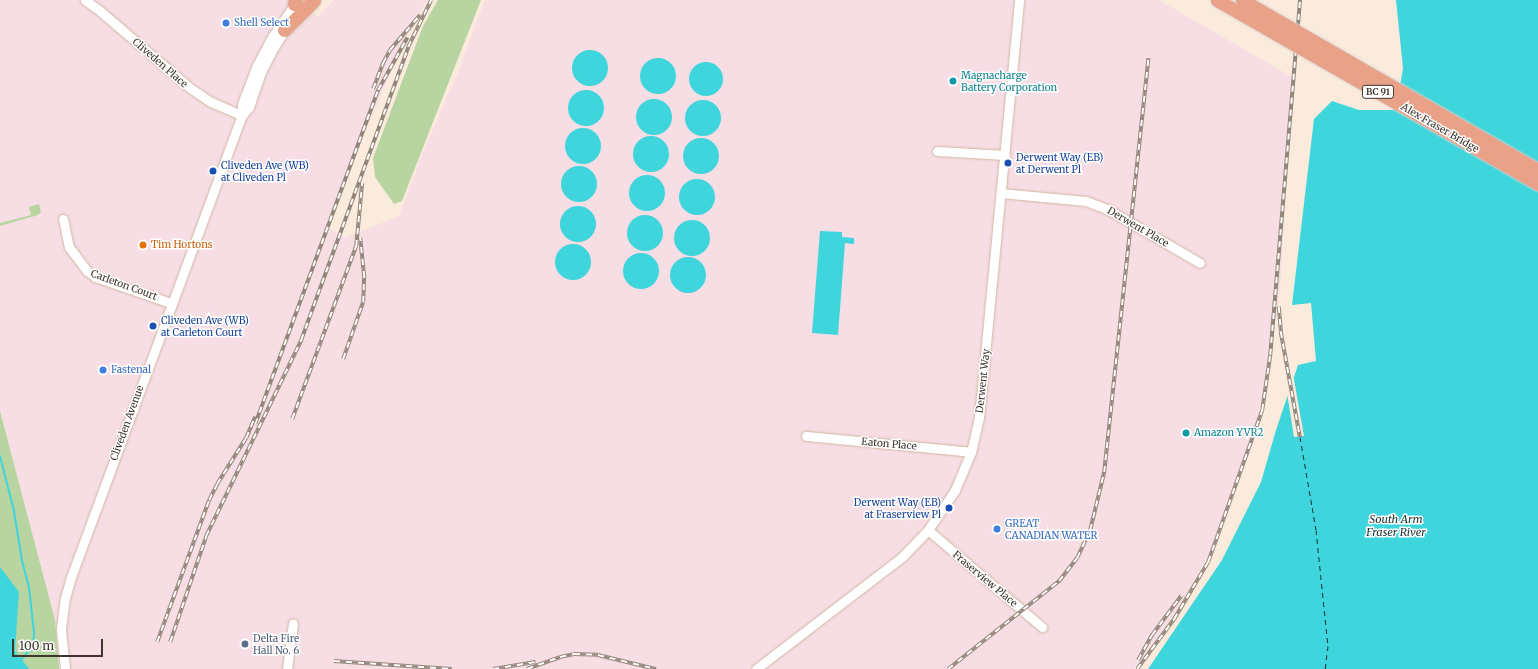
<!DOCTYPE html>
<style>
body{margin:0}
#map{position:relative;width:1538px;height:669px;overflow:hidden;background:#fbebdd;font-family:Merriweather,serif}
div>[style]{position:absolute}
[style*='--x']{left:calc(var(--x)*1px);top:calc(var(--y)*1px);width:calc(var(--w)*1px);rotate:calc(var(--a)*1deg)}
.industrial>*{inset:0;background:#f7dde4}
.green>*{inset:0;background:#b8d4a1}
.water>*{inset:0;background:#3ed5dc}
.round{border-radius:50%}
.pier>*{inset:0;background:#fbebdd}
.stream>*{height:2px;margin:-1px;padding:0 1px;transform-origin:1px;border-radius:1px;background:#3ed5dc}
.ferry>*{height:1px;margin-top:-0.5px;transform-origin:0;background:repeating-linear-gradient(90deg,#183031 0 5px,transparent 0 9px)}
.roads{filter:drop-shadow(0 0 1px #d0b7a0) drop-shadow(0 0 1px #d0b7a0)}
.minor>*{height:9px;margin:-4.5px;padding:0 4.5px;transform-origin:4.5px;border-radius:4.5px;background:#fff}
.highway>*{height:13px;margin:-6.5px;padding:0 6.5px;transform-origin:6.5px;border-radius:6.5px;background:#e9a188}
.rail>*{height:3.5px;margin-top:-1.75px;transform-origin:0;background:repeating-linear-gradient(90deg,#fff 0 6px,#93877b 0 12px);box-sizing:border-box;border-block:1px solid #93877b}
.bridges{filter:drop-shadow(0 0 1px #d5d3d1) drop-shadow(0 0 1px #d5d3d1)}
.highway-bridge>*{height:13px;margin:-6.5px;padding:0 6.5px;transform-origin:6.5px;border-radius:6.5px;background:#e9a188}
.dots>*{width:11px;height:11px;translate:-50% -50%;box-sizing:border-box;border:2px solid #fff;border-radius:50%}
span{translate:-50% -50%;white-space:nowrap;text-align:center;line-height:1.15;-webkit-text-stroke:3px #fff;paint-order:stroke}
.shield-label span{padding:1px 3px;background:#fff;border:1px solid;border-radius:3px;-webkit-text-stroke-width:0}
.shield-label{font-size:9px;color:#3f352c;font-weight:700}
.shop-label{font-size:10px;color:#366cbe}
.left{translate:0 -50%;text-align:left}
.street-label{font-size:10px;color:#3f352c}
.culture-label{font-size:10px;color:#0d838f}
.transit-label{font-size:10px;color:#164399}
.right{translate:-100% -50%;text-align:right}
.food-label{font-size:10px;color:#c56008}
.service-label{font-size:10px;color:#4e5e75}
.water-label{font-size:11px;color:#183031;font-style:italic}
.scale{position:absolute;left:12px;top:639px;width:91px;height:18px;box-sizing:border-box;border:2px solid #3f352c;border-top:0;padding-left:5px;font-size:12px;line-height:14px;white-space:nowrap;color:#3f352c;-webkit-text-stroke:3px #fff;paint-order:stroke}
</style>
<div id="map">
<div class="industrial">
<i style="clip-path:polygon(0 0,302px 0,318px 17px,334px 0,427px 0,402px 45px,325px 226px,345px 238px,399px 216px,423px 152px,457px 75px,485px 0,1159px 0,1292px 77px,1280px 290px,1254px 442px,1209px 554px,1182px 602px,1146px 655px,1133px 669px,59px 669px,55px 620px,0 411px)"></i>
</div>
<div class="green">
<i style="clip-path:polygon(438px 0,481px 0,402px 201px,394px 204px,375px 177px,373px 158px,423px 26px)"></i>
<i style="clip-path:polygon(39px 204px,41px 212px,38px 215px,0 226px,0 223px,31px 215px,29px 207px)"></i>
<i style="clip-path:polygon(0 411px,55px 620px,59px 669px,0 669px)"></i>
</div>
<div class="water">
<i style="clip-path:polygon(1396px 0,1538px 0,1538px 669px,1148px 669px,1222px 560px,1261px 482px,1276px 430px,1298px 365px,1316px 361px,1311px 303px,1292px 305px,1314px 119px,1332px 101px,1359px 110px,1396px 110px,1403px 68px)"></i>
<i class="round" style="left:572px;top:50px;width:36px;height:36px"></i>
<i class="round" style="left:640px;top:58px;width:36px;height:36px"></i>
<i class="round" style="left:689px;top:62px;width:34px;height:34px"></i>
<i class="round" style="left:568px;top:90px;width:36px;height:36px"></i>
<i class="round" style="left:636px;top:99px;width:36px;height:36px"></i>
<i class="round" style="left:685px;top:100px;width:36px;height:36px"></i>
<i class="round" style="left:565px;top:128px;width:36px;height:36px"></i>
<i class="round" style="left:633px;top:136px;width:36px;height:36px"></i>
<i class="round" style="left:683px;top:138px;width:36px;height:36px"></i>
<i class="round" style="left:561px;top:166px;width:36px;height:36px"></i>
<i class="round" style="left:629px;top:175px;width:36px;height:36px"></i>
<i class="round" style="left:679px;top:179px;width:36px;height:36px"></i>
<i class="round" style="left:560px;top:206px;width:36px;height:36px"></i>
<i class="round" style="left:627px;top:215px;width:36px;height:36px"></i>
<i class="round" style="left:674px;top:220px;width:36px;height:36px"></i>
<i style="clip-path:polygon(820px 231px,842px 232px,842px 237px,854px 238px,854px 244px,845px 243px,838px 335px,812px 333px)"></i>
<i class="round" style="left:555px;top:244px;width:36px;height:36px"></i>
<i class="round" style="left:623px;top:253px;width:36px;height:36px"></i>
<i class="round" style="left:670px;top:257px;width:36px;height:36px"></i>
<i style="clip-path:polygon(0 567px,19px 592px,15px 651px,29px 669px,0 669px)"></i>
</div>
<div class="pier">
<i style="clip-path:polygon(1293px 374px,1304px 436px,1294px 437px,1287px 393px)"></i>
</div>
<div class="stream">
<i style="--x:0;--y:456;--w:57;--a:75.7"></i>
<i style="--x:14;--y:511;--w:51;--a:80.9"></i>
<i style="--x:22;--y:561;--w:27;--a:75"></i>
<i style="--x:29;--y:587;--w:46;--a:83.8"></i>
<i style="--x:34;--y:633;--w:13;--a:94"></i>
<i style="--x:33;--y:646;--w:18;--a:131"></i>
</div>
<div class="ferry">
<i style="--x:1300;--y:437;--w:94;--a:80.2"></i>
<i style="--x:1316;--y:530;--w:117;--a:84.1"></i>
<i style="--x:1328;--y:646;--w:23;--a:97"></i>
</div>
<div class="roads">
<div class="minor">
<i style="--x:85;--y:0;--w:19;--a:36"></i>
<i style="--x:100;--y:11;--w:118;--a:40.5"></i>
<i style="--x:190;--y:88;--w:25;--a:34"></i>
<i style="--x:211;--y:102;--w:34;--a:23"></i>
<i style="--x:242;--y:115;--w:11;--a:-90"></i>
<i style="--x:242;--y:104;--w:40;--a:-69"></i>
<i style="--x:256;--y:67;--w:34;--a:-62"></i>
<i style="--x:272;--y:37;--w:44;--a:-55.2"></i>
<i style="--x:937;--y:151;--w:68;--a:3.4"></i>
<i style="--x:1001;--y:193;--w:85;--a:5.4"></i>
<i style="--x:1086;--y:201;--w:25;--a:21"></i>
<i style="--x:1109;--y:210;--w:105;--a:30.2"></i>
<i style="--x:63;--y:219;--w:29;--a:78"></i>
<i style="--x:69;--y:247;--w:30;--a:53"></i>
<i style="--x:87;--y:271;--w:10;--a:37"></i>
<i style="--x:95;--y:277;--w:80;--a:18.9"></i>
<i style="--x:806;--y:436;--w:166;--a:5.5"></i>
<i style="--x:928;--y:530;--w:150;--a:40.4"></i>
<i style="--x:65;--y:669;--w:40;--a:-95.7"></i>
<i style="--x:61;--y:629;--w:31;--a:-83"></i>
<i style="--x:65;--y:598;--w:22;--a:-74"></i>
<i style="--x:71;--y:577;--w:493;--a:-69.7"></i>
<i style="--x:242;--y:115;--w:11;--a:-49"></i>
<i style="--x:249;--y:107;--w:39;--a:-71"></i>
<i style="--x:262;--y:70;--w:20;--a:-63"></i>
<i style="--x:271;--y:52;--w:32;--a:-58"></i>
<i style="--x:287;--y:669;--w:46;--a:-82.6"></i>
<i style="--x:756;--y:669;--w:184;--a:-37.5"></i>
<i style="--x:902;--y:557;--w:37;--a:-46"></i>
<i style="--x:928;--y:530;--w:48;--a:-56"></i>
<i style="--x:955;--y:490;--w:41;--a:-67.2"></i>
<i style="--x:971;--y:452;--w:36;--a:-77"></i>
<i style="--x:979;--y:417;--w:419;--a:-84.5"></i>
</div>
<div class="highway">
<i style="--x:294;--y:4;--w:4;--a:-63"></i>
<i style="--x:284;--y:30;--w:42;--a:-45"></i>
</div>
</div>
<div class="rail">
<i style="--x:373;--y:89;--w:28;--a:-69"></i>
<i style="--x:383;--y:63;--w:15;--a:-62"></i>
<i style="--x:390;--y:50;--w:46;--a:-49.4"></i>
<i style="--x:1279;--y:307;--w:25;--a:85"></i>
<i style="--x:1281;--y:332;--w:107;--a:79.7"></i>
<i style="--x:343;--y:359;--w:60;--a:-70.7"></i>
<i style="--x:363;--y:302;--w:25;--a:-88"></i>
<i style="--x:364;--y:277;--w:39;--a:-96"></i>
<i style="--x:292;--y:419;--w:184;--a:-69.7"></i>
<i style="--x:356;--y:246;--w:63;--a:-84.6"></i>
<i style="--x:255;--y:424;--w:356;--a:-69.8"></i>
<i style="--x:378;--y:90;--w:60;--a:-60.9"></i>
<i style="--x:157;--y:642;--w:151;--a:-69.9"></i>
<i style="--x:209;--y:500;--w:18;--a:-63"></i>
<i style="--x:217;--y:484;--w:54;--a:-57.8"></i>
<i style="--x:246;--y:438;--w:23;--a:-67"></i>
<i style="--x:170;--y:642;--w:112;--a:-71.2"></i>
<i style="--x:206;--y:536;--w:218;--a:-64.1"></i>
<i style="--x:301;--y:340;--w:312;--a:-69.9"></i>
<i style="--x:408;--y:47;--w:52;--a:-63.9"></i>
<i style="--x:1138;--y:660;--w:29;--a:-61"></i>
<i style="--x:1152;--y:635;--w:49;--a:-53.4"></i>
<i style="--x:334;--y:661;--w:118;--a:3.9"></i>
<i style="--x:493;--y:669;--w:43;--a:-9.5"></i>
<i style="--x:527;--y:669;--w:35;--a:-20"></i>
<i style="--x:560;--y:657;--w:14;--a:-12"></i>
<i style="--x:574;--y:654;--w:24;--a:2"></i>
<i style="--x:598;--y:655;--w:60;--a:13.6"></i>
<i style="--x:948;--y:669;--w:142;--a:-38.4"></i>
<i style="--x:1059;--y:581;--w:29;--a:-52"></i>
<i style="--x:1077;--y:558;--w:31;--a:-65"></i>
<i style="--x:1090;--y:530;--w:60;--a:-76.4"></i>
<i style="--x:1104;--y:472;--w:416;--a:-83.9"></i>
<i style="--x:1137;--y:669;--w:62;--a:-53.5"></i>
<i style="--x:1174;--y:619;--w:66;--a:-59.2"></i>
<i style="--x:1208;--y:562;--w:161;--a:-70.4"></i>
<i style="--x:1262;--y:410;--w:56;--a:-81.7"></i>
<i style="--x:1270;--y:355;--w:356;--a:-85.2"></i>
</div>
<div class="bridges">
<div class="highway-bridge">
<i style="--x:1217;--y:0;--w:370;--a:29.8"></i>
<i style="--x:1242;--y:0;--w:341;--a:29.9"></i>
</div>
</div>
<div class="dots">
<i style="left:226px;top:23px;background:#3f7fe0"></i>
<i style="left:953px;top:81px;background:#0f9aa8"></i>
<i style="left:1008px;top:163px;background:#1a4fb4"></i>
<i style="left:213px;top:171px;background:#1a4fb4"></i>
<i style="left:143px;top:245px;background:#e8710a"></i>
<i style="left:153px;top:326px;background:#1a4fb4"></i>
<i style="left:103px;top:370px;background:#3f7fe0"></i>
<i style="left:1186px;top:433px;background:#0f9aa8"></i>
<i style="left:949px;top:508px;background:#1a4fb4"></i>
<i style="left:997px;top:529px;background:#3f7fe0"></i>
<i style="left:245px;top:644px;background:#5c6f8a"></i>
</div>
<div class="shield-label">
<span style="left:1378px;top:92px">BC 91</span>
</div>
<div class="shop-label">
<span class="left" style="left:234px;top:23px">Shell Select</span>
<span class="left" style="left:111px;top:370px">Fastenal</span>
<span class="left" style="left:1005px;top:529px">GREAT<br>CANADIAN WATER</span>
</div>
<div class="street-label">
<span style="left:160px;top:63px;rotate:41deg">Cliveden Place</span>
<span style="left:1440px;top:128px;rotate:30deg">Alex Fraser Bridge</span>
<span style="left:1138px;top:227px;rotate:30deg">Derwent Place</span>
<span style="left:124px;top:285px;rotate:20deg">Carleton Court</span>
<span style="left:983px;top:381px;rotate:-84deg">Derwent Way</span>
<span style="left:127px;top:423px;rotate:-70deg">Cliveden Avenue</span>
<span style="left:889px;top:444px;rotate:5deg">Eaton Place</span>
<span style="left:985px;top:579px;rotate:40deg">Fraserview Place</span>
</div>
<div class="culture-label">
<span class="left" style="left:961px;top:81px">Magnacharge<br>Battery Corporation</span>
<span class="left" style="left:1194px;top:433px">Amazon YVR2</span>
</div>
<div class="transit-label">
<span class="left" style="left:1016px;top:163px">Derwent Way (EB)<br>at Derwent Pl</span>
<span class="left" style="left:221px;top:171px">Cliveden Ave (WB)<br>at Cliveden Pl</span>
<span class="left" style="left:161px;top:326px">Cliveden Ave (WB)<br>at Carleton Court</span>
<span class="right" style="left:941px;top:508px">Derwent Way (EB)<br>at Fraserview Pl</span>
</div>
<div class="food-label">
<span class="left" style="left:151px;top:245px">Tim Hortons</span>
</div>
<div class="service-label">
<span class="left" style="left:253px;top:644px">Delta Fire<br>Hall No. 6</span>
</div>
<div class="water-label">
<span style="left:1396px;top:526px">South Arm<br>Fraser River</span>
</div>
<div class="scale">100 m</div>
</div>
